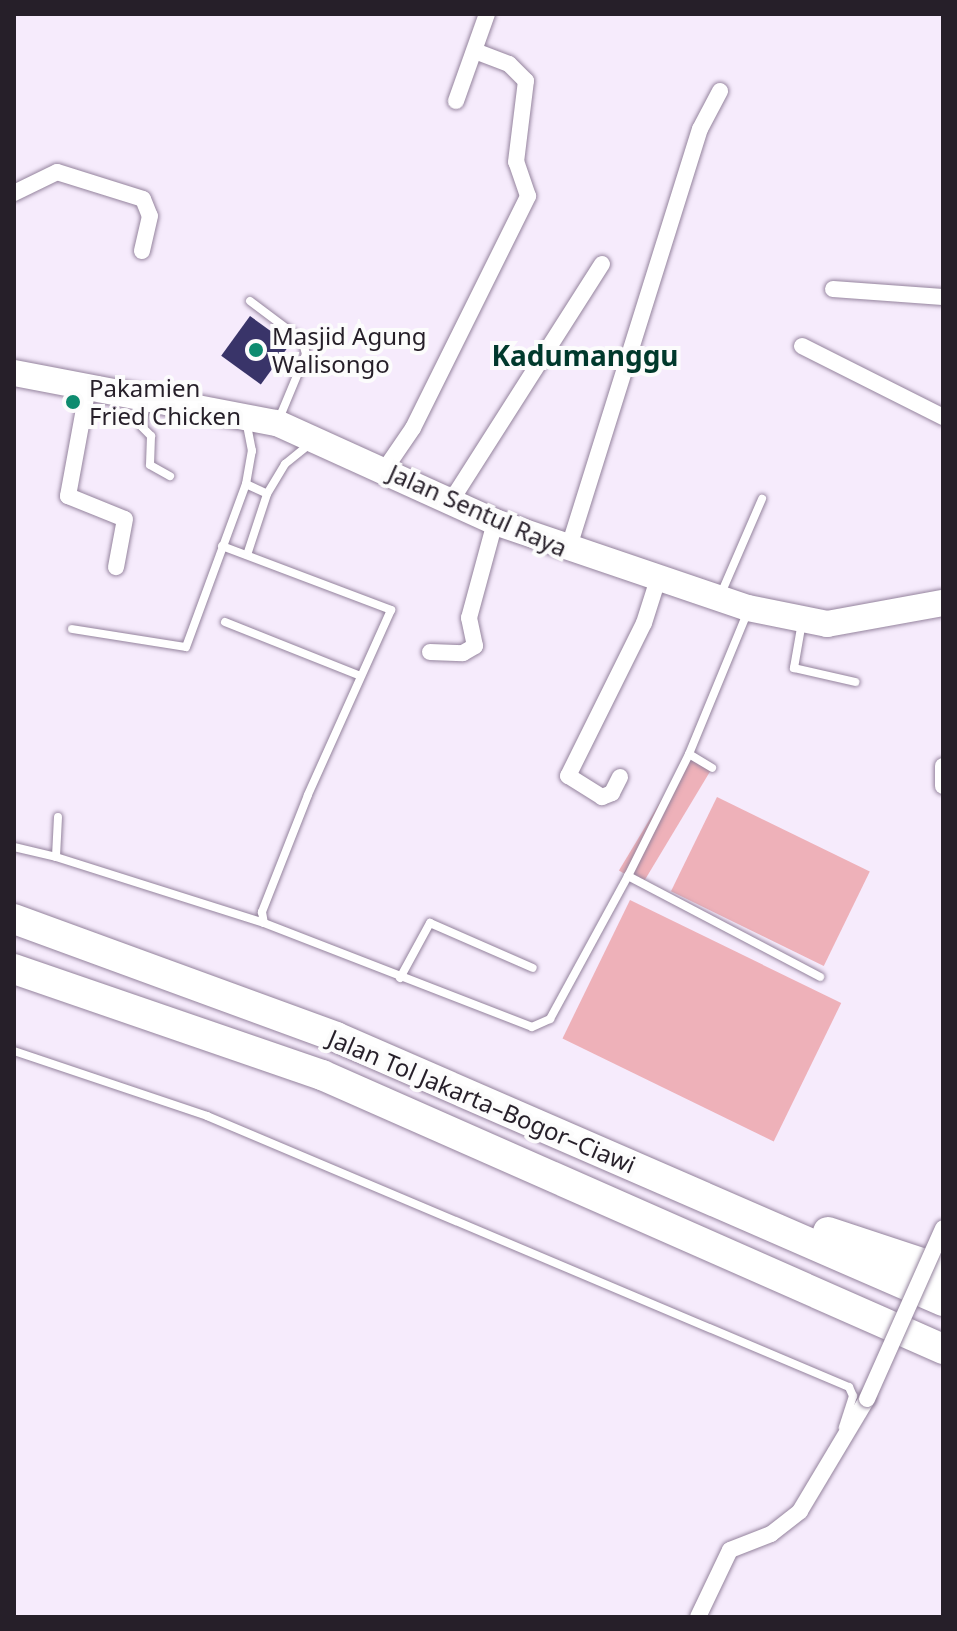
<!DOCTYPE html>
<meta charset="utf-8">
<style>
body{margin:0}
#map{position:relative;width:957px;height:1631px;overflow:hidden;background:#f6ebfc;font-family:"Noto Sans",sans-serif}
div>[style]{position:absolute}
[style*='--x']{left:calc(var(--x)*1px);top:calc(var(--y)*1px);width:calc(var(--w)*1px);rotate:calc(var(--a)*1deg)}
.green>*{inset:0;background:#eeb1b9;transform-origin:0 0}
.building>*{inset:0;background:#393469;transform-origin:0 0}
.roads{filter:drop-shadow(0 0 2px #94839d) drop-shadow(0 0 2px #94839d)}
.lane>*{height:8px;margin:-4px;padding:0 4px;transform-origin:4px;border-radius:4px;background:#fff}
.street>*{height:16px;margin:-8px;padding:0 8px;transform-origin:8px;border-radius:8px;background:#fff}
.primary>*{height:26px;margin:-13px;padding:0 13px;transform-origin:13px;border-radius:13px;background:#fff}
.highway>*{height:30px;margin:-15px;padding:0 15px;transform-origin:15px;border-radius:15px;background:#fff}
.bridges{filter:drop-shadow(0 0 2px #94839d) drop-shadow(0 0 2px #94839d)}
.street-bridge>*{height:16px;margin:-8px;padding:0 8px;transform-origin:8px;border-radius:8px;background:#fff}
.dots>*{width:22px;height:22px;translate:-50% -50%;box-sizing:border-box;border:4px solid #fcfcfc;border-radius:50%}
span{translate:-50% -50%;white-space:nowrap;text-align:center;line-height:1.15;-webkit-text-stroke:8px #fcfcfc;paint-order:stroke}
.poi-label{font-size:24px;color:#261f29}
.left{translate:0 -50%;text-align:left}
.street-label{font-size:24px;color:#261f29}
.quarter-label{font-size:28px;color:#00392c;font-weight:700}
.frame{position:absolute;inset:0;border:16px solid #261f29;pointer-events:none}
</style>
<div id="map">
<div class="green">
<i style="left:689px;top:754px;width:27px;height:136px;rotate:31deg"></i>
<i style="left:717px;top:797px;width:170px;height:105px;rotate:26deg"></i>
<i style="left:630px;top:900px;width:235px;height:154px;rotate:26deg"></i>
</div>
<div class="building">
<i style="left:250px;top:316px;width:49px;height:49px;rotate:36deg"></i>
</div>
<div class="roads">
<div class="lane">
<i style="--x:250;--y:301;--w:65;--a:36.9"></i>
<i style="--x:302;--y:340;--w:15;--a:74"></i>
<i style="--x:306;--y:354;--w:70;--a:112.6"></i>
<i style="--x:146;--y:402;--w:25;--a:99"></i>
<i style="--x:142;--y:427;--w:13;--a:45"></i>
<i style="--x:151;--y:436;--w:29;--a:92"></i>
<i style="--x:150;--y:465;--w:23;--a:29"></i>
<i style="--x:246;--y:484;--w:23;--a:25"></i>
<i style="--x:222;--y:546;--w:181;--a:20.7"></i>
<i style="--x:391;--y:610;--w:203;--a:114.2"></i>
<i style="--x:308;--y:795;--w:126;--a:111.5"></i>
<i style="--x:262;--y:912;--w:11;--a:80"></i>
<i style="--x:264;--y:923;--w:287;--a:21.2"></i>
<i style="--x:532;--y:1027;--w:20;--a:-24"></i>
<i style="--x:550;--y:1019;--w:163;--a:-61.4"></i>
<i style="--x:628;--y:876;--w:136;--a:-63.4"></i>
<i style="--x:689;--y:754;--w:152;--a:-67.6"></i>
<i style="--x:247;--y:555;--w:64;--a:-71.8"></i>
<i style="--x:267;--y:494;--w:35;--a:-59"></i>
<i style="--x:285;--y:464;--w:32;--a:-39"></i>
<i style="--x:720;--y:596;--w:106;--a:-66.6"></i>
<i style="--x:225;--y:622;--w:143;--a:21.7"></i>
<i style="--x:802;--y:622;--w:47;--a:99.9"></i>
<i style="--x:794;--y:668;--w:63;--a:12.9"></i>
<i style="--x:72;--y:629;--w:115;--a:9"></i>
<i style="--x:186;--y:647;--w:174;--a:-69.8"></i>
<i style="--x:246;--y:484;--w:34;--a:-80"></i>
<i style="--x:252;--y:451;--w:31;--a:-101"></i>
<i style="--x:689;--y:754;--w:27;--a:31"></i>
<i style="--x:58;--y:817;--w:40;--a:92.9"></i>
<i style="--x:56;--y:857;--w:218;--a:17.6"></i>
<i style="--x:14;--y:847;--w:43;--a:13.4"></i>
<i style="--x:628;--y:876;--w:217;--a:27.7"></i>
<i style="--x:400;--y:978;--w:63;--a:-61.4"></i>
<i style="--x:430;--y:923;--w:112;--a:23.6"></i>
<i style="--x:14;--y:1051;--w:204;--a:18.6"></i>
<i style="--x:207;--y:1116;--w:697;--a:22.89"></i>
<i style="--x:849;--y:1387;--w:10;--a:66"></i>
<i style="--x:853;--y:1396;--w:33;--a:108"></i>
</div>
<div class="street">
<i style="--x:456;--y:101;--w:92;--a:-70.4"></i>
<i style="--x:14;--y:193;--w:48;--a:-26"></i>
<i style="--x:57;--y:172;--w:90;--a:17.4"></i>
<i style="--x:143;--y:199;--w:18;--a:68"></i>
<i style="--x:150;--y:216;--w:36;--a:103"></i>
<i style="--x:833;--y:289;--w:110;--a:4.2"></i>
<i style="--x:802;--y:346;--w:158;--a:26.7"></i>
<i style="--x:88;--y:387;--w:111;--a:100.4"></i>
<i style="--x:68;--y:496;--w:61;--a:22"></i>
<i style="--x:125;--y:519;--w:49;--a:100.6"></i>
<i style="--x:385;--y:469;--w:50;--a:-55.7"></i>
<i style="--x:413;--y:428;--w:259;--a:-63.6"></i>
<i style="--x:528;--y:196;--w:36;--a:-109"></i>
<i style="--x:516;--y:162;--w:82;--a:-83"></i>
<i style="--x:526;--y:81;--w:24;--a:-135"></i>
<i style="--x:509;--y:64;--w:33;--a:-159"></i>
<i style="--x:451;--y:501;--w:281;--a:-57.5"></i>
<i style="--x:568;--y:550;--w:441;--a:-72.6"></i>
<i style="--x:700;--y:129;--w:43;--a:-62.2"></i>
<i style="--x:430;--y:652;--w:33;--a:2"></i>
<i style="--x:463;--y:653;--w:14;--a:-30"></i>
<i style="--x:475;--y:646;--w:29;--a:-102"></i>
<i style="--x:469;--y:618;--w:99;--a:-74.8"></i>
<i style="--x:943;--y:766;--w:20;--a:90"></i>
<i style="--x:620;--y:777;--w:18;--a:117"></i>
<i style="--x:612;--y:793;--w:11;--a:158"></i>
<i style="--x:602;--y:797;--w:40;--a:-148"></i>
<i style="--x:568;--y:776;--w:171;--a:-63.6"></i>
<i style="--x:644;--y:623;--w:46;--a:-72.3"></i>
<i style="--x:698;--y:1617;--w:74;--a:-64.5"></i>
<i style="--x:730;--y:1550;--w:44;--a:-21.3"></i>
<i style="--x:771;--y:1534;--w:37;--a:-38"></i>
<i style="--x:800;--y:1511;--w:131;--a:-59.1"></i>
</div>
<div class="primary">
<i style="--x:14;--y:373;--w:268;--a:10.8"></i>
<i style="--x:277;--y:423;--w:239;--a:24.4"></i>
<i style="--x:495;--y:522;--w:267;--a:18.8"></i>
<i style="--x:748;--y:608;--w:81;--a:11.4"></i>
<i style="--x:827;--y:624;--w:118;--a:-10.3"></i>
</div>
<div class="highway">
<i style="--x:14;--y:919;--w:343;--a:20.1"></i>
<i style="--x:336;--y:1037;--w:662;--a:23.51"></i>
<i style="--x:14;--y:969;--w:326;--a:19"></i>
<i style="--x:322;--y:1075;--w:679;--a:23.81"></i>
<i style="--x:828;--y:1232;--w:121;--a:18.3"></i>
</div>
</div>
<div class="bridges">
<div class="street-bridge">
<i style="--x:867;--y:1399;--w:187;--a:-66"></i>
</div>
</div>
<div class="dots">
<i style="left:256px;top:350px;background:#0e8b6f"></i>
<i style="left:73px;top:402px;background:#0e8b6f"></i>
</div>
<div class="poi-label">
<span class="left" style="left:272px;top:350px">Masjid Agung<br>Walisongo</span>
<span class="left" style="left:89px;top:402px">Pakamien<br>Fried Chicken</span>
</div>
<div class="street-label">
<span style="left:478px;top:510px;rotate:24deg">Jalan Sentul Raya</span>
<span style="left:482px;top:1101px;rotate:23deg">Jalan Tol Jakarta–Bogor–Ciawi</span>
</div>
<div class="quarter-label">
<span style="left:585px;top:355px">Kadumanggu</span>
</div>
<div class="frame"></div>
</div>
